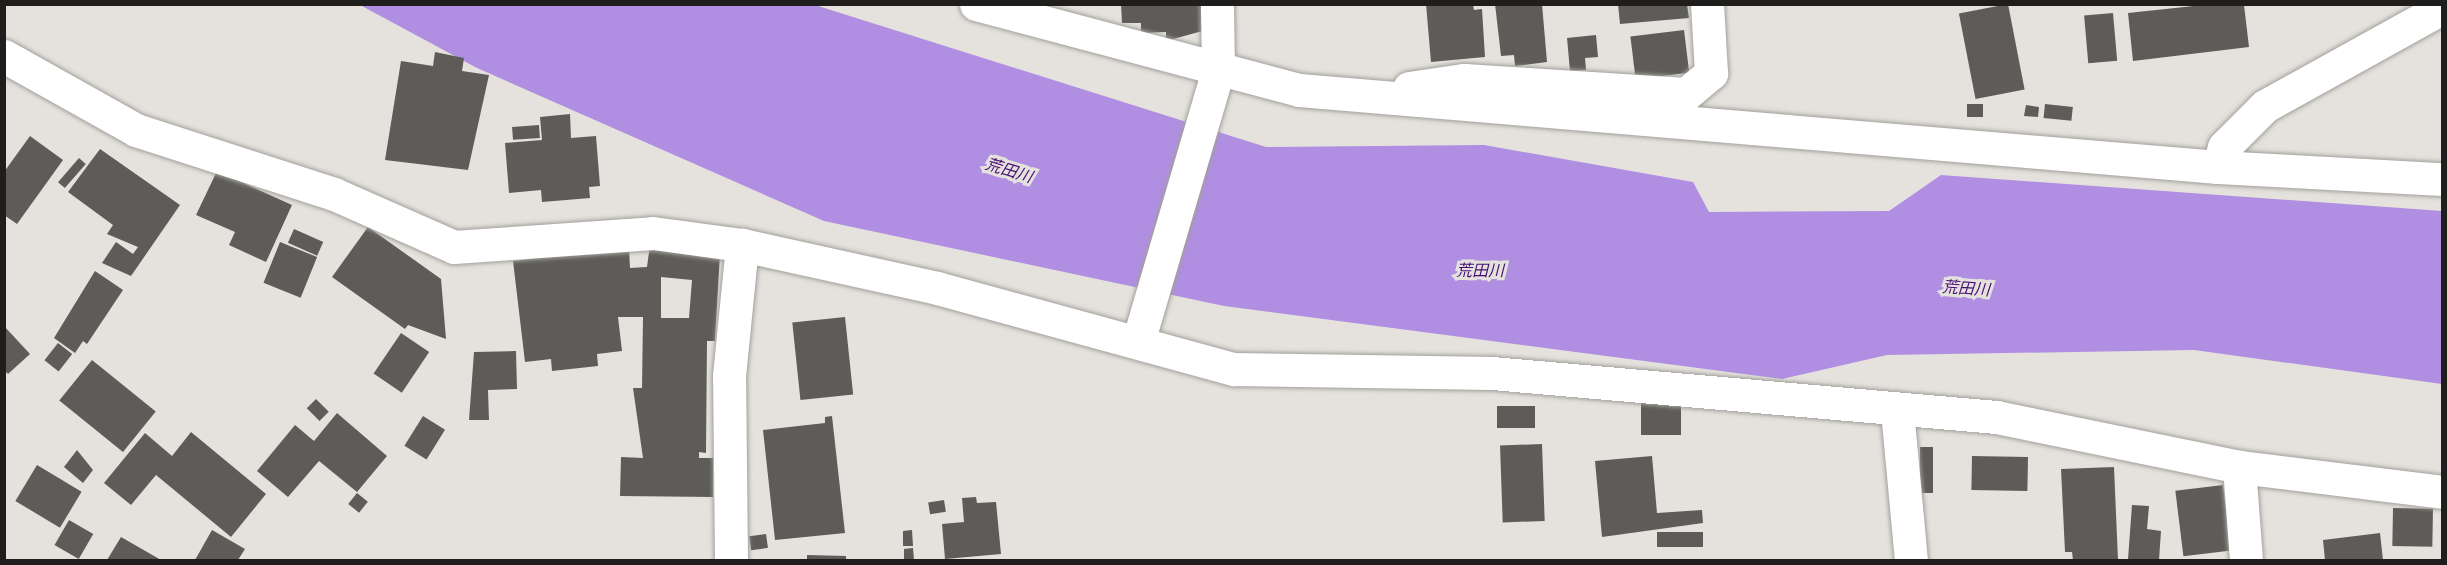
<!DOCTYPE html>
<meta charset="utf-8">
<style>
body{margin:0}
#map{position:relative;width:2447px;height:565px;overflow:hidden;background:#e5e2dd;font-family:Lora,"Noto Sans JP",serif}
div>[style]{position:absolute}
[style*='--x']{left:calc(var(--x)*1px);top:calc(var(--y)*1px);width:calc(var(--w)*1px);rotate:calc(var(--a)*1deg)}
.water>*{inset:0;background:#b08ee2}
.building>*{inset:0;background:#5e5c58;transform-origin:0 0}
.roads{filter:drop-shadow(0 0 2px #a2a09b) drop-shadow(0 0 2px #a2a09b)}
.minor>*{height:33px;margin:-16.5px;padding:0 16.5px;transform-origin:16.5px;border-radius:16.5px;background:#fff}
span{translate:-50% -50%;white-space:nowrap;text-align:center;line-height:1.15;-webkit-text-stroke:6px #e5e2dd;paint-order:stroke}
.water-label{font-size:16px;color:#450e74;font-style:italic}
.frame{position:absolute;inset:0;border:6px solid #1f1e1c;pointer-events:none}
</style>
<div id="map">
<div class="water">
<i style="clip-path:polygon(360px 5px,815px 5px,1266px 147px,1484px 145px,1693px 182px,1709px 212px,1889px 211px,1941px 175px,2442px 211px,2442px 384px,2194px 350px,1887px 355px,1782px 379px,1224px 306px,824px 221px,477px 68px)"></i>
</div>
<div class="building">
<i style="clip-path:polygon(1121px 4px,1205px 4px,1206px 30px,1166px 41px,1166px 32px,1141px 33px,1141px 23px,1122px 23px)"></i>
<i style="clip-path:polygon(1426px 4px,1473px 4px,1474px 10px,1482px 9px,1485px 57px,1431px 62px)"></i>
<i style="clip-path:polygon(1495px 4px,1542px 4px,1547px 62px,1515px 66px,1514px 55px,1501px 56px)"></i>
<i style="clip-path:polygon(1618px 4px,1687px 4px,1689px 18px,1620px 24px)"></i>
<i style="left:2008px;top:4px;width:87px;height:50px;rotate:79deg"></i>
<i style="clip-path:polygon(2203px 5px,2244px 5px,2249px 47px,2133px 61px,2128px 13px)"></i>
<i style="left:2113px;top:13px;width:48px;height:29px;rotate:85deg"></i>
<i style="left:1684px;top:30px;width:43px;height:54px;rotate:83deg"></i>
<i style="clip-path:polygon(1596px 35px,1598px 57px,1585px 58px,1586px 70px,1570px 71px,1567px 38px)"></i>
<i style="clip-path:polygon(435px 52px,464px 58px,462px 71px,489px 75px,468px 170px,385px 160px,401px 61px,433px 66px)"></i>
<i style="left:1967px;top:104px;width:16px;height:13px"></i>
<i style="left:2045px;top:104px;width:28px;height:14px;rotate:6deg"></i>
<i style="clip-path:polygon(2026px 105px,2039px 107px,2038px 117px,2024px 116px)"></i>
<i style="clip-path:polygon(570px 114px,571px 138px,596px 136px,600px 186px,589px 187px,590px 198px,542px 202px,541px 190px,509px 193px,505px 143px,542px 140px,540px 117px)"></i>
<i style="left:539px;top:125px;width:13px;height:27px;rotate:86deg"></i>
<i style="clip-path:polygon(30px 136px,63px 160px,17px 224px,4px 215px,4px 172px)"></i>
<i style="clip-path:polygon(100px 149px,180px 205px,131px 276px,102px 263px,116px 242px,133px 254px,138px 247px,107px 234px,113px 225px,68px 192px)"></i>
<i style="left:79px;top:158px;width:9px;height:32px;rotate:41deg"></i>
<i style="clip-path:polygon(217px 171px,292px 205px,266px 262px,229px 245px,235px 232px,196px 215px)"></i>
<i style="clip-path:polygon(368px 227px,441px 279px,446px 339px,408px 325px,405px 329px,332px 277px)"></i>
<i style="left:294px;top:229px;width:32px;height:15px;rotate:24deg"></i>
<i style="left:280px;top:242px;width:40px;height:44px;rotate:22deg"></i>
<i style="clip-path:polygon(evenodd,650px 245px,720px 254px,715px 341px,707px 341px,706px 453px,699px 452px,699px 458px,713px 458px,713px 497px,620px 496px,621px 457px,643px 458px,633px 388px,642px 388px,643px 317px,618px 317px,622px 351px,597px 354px,598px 366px,552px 371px,551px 359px,525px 362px,513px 261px,629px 248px,630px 268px,647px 267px,650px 245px,661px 277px,692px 280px,689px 318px,661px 318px,661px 277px)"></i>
<i style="clip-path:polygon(95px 271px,123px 290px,87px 344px,83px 341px,75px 353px,54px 338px)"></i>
<i style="left:845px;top:317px;width:78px;height:53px;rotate:84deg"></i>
<i style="clip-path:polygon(4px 326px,30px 354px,8px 374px,4px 370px)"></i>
<i style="left:401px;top:333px;width:34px;height:49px;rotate:34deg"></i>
<i style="left:58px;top:343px;width:18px;height:22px;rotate:38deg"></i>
<i style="clip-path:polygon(516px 351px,517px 389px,488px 390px,489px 420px,469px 420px,474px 352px)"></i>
<i style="left:92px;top:360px;width:82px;height:52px;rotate:39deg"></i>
<i style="left:316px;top:399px;width:18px;height:13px;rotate:45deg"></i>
<i style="left:1641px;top:400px;width:40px;height:35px"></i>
<i style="left:1497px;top:406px;width:38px;height:22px"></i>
<i style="clip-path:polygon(337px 413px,387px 456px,357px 492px,319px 461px,288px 497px,257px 471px,295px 425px,314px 441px)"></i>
<i style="left:423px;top:416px;width:26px;height:35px;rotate:32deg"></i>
<i style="clip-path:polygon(832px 416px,845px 533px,775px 540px,763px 430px,825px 423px,825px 417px)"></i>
<i style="clip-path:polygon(191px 432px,266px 494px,231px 537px,156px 475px,131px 505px,104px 483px,145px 433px,172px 456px)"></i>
<i style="left:1542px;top:444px;width:77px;height:42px;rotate:88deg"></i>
<i style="left:1920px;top:447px;width:13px;height:46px"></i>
<i style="clip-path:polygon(77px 450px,93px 470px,83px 483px,64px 467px)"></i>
<i style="clip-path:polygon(1652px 456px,1657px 513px,1702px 510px,1703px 523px,1602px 537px,1595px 461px)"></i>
<i style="left:1972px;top:456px;width:56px;height:34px;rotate:1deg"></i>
<i style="left:37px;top:465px;width:52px;height:42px;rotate:31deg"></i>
<i style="clip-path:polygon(2114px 467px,2118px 560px,2073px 560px,2072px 552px,2065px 552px,2061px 469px)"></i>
<i style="left:2223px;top:485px;width:66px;height:48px;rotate:83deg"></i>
<i style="left:357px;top:493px;width:14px;height:14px;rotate:39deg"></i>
<i style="clip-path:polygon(976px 497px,977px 503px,996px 502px,1001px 554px,945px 559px,942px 524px,964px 522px,962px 498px)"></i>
<i style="left:944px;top:500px;width:12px;height:16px;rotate:81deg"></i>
<i style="clip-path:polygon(2132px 505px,2149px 506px,2147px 529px,2161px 531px,2159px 560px,2128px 559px)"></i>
<i style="left:2393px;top:508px;width:40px;height:38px;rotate:1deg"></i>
<i style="left:69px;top:520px;width:28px;height:29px;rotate:30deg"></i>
<i style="clip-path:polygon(212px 530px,245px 549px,238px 560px,195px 560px)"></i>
<i style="clip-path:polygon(912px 530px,913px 546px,903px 546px,903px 531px)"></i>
<i style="left:1703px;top:532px;width:15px;height:46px;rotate:90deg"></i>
<i style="clip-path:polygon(2380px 533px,2383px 560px,2325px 560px,2323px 540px)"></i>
<i style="left:766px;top:534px;width:14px;height:17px;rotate:82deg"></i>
<i style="clip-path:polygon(121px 537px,161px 560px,107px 560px)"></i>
<i style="clip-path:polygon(913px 548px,914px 560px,904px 560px,904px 549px)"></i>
<i style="clip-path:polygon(807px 555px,846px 556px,846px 560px,807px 560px)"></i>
</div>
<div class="roads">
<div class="minor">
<i style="--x:976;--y:4;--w:334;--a:14.9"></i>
<i style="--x:1299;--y:90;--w:922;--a:4.79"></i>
<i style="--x:2218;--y:167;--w:224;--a:3.1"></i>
<i style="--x:4;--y:56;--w:151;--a:29.3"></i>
<i style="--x:136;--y:130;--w:208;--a:17.9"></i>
<i style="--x:334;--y:194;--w:131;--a:23.8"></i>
<i style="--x:454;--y:247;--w:199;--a:-4"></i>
<i style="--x:653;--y:233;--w:90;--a:7.7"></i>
<i style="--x:742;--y:245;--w:200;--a:12.4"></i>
<i style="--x:937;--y:288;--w:308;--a:15.3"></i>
<i style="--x:1234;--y:369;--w:258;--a:0.9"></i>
<i style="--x:1492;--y:373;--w:506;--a:4.99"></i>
<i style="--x:1996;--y:417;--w:248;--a:11.6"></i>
<i style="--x:2239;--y:467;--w:205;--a:7"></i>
<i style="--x:1409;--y:88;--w:56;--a:-8.3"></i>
<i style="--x:1464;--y:80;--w:222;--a:3.6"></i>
<i style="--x:1686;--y:94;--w:33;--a:-40"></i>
<i style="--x:1711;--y:73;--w:69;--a:-93.3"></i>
<i style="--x:2218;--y:167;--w:21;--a:-73"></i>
<i style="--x:2224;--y:147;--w:58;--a:-45"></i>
<i style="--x:2265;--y:106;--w:202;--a:-29"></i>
<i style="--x:1138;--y:342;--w:283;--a:-73.6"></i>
<i style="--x:1218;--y:71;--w:67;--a:-90.9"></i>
<i style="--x:1897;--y:410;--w:151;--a:84.7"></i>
<i style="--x:2239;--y:467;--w:93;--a:85.7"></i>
<i style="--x:731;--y:560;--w:184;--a:-90.6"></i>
<i style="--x:729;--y:376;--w:132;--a:-84.3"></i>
</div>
</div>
<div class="water-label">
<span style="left:1009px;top:170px;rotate:17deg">荒田川</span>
<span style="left:1480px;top:270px">荒田川</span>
<span style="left:1966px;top:288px;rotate:4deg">荒田川</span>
</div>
<div class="frame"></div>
</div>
